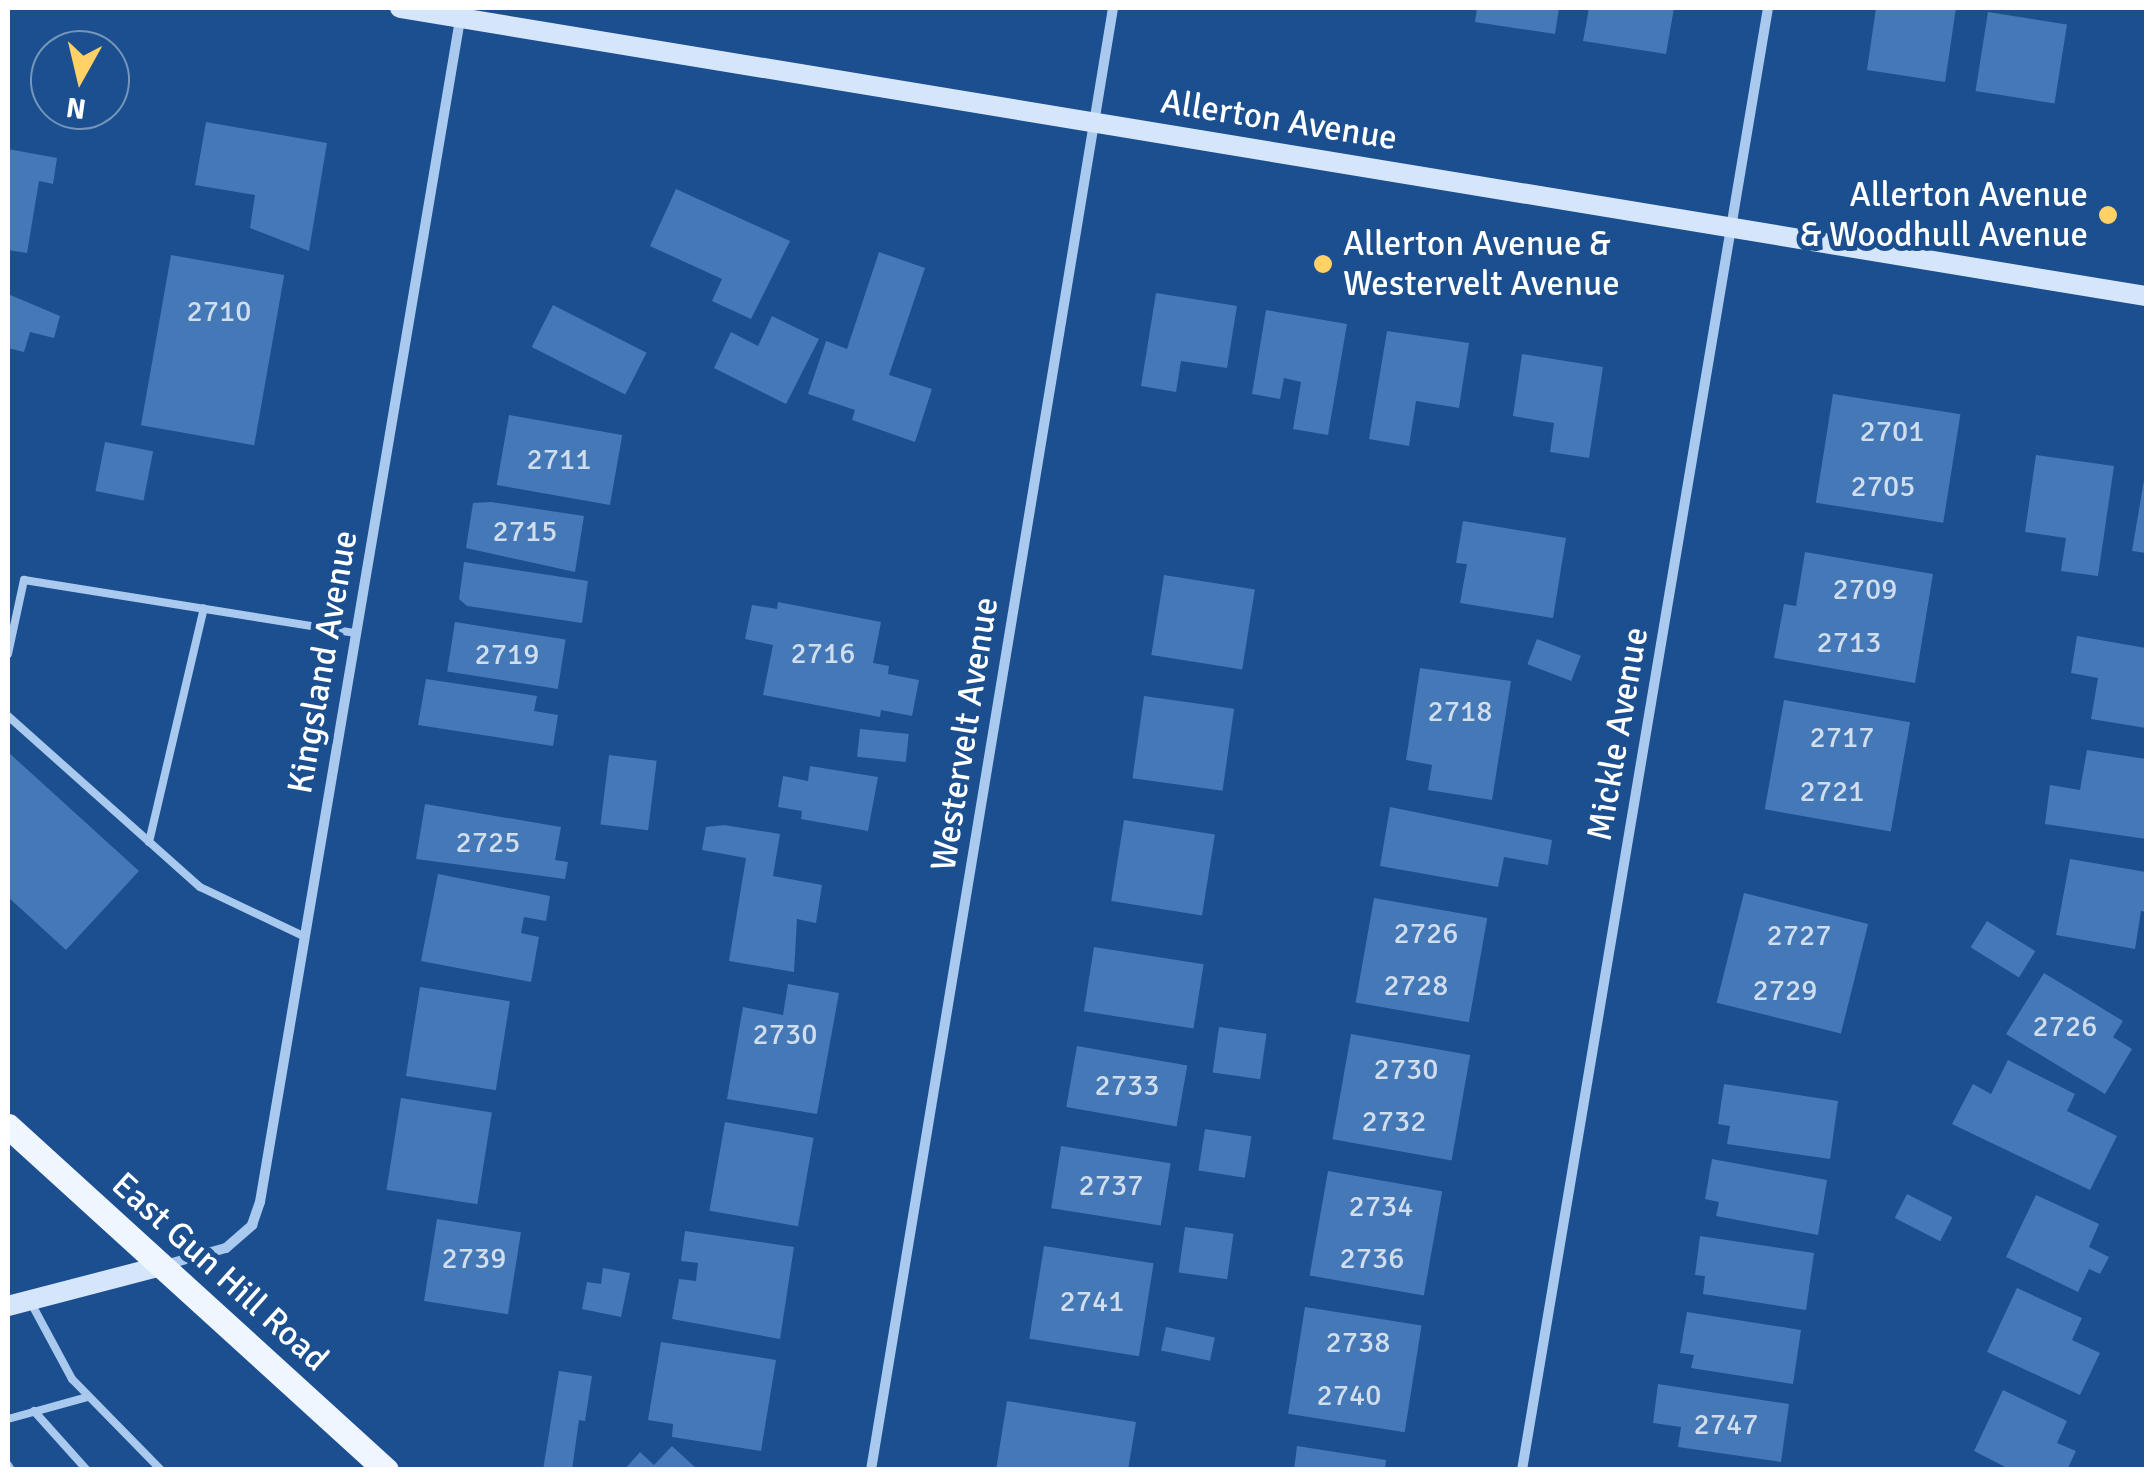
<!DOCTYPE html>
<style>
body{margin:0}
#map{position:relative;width:2154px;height:1477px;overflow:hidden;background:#1b4f8f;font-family:Signika,sans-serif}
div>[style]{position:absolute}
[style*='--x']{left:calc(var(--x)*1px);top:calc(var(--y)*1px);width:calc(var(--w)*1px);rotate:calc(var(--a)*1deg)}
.building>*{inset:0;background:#4478b7;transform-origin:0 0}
.service>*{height:8px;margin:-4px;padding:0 4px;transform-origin:4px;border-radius:4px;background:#a9c9ee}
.minor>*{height:10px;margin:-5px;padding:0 5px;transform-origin:5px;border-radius:5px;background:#a9c9ee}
.secondary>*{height:20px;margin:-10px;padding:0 10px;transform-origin:10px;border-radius:10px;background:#d6e6fa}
.primary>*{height:25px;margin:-12.5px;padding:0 12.5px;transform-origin:12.5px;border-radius:12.5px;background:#f0f6ff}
.dots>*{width:28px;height:28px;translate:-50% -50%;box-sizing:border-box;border:5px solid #1b4f8f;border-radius:50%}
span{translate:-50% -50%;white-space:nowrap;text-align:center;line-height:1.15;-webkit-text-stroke:10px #1b4f8f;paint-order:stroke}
.number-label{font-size:30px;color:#d0dded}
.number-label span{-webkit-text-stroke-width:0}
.street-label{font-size:35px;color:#fff}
.poi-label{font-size:35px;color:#fff}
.right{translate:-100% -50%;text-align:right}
.left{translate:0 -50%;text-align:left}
.frame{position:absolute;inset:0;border:10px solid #fff;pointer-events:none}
.north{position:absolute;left:30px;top:30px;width:100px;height:100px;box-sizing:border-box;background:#1b4f8f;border:2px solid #7695bc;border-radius:50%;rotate:188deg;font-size:28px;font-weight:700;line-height:40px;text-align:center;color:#fff}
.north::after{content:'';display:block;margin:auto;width:35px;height:45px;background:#ffd166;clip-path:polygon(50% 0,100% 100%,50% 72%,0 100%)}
</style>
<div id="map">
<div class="building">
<i style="clip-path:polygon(1477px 8px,1559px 8px,1555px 34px,1475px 22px)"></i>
<i style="clip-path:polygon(1589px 8px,1674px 8px,1666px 54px,1583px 41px)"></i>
<i style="clip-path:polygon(1876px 8px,1956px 8px,1945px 82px,1867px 70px)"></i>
<i style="left:1988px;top:12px;width:80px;height:80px;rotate:9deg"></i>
<i style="clip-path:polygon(206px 122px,327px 143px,309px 251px,250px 228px,255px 195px,195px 185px)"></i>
<i style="clip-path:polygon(8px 149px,57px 158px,53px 184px,39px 181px,27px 253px,8px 250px)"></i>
<i style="clip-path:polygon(676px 189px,790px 241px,751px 319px,712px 301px,722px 279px,650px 246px)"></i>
<i style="clip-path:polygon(879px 252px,925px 268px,889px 375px,932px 389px,915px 442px,852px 420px,855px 410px,808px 394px,826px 341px,847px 349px)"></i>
<i style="left:171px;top:255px;width:115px;height:173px;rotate:10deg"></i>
<i style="clip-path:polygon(1156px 293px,1237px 306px,1227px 368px,1181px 361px,1176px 392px,1141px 386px)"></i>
<i style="clip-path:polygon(8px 294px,60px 316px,54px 338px,30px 332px,24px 352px,8px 348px)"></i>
<i style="left:553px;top:305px;width:105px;height:47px;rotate:27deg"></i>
<i style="clip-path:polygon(1266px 310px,1347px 324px,1328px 435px,1293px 429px,1301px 382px,1284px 378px,1280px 399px,1252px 394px)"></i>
<i style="clip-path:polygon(772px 316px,819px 339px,786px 404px,714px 368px,731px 332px,758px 346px)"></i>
<i style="clip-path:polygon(1387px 331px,1469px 343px,1459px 408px,1416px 401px,1409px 446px,1369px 439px)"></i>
<i style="clip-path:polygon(1522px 354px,1603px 367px,1589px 458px,1550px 452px,1554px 423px,1513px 416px)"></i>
<i style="left:1833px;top:394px;width:129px;height:110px;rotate:9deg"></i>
<i style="left:509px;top:415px;width:115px;height:71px;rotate:10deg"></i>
<i style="left:105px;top:442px;width:49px;height:50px;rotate:11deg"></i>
<i style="clip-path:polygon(2036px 455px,2114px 466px,2098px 576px,2061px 571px,2066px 538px,2025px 532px)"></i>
<i style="clip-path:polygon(2146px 468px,2146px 553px,2132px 551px)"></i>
<i style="clip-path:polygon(491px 502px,584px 516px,575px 572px,466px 548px,473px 503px)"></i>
<i style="clip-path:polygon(1463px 521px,1566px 538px,1553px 618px,1460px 603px,1467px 564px,1456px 563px)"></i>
<i style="clip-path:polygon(1805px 552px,1933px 574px,1915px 683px,1774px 658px,1784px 604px,1796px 606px)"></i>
<i style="clip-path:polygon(464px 562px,588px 581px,582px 623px,467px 606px,459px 599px)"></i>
<i style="left:1164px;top:575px;width:92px;height:81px;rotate:9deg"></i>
<i style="clip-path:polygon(778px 602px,881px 622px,873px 663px,889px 666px,888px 674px,919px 680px,912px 716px,881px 710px,880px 717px,763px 695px,773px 645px,745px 639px,752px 605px,777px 609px)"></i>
<i style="left:455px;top:622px;width:112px;height:50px;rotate:9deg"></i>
<i style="clip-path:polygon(2077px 636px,2146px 648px,2146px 728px,2091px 719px,2098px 678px,2071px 673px)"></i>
<i style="left:1537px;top:639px;width:47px;height:27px;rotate:21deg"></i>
<i style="clip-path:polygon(1420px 668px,1511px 681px,1492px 800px,1428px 790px,1432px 765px,1406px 760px)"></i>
<i style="clip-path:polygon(426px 679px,537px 696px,534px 711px,558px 715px,553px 746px,418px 725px)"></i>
<i style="left:1144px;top:696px;width:91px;height:83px;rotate:8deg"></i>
<i style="left:1784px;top:700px;width:128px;height:111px;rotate:10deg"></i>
<i style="left:860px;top:729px;width:49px;height:28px;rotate:6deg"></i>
<i style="clip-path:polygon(2087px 750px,2146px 759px,2146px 839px,2045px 824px,2050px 785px,2080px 790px)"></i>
<i style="clip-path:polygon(8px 752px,139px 871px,66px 950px,8px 897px)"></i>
<i style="left:609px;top:755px;width:48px;height:70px;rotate:7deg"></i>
<i style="clip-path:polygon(810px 766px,878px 777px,868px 831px,801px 819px,802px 811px,778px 807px,783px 776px,808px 781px)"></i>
<i style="clip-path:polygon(425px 804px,561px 827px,555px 860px,568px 862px,565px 879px,416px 859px)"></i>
<i style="clip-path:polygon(1390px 807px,1552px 840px,1548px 865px,1504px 857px,1498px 887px,1380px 866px)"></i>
<i style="left:1124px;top:820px;width:92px;height:82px;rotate:9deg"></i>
<i style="clip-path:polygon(724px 825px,780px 834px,773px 876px,822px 885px,816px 923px,797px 919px,794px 972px,729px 961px,746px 858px,702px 850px,706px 827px)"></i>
<i style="clip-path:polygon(2070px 859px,2146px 872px,2146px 912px,2141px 911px,2135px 949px,2056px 935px)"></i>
<i style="clip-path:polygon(438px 874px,550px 896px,546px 921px,524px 917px,521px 933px,539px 937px,531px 982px,421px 961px)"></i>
<i style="left:1744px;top:893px;width:128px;height:113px;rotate:14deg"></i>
<i style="left:1374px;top:898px;width:115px;height:106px;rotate:10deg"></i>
<i style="left:1987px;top:921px;width:57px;height:31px;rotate:32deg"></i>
<i style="left:1094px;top:947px;width:111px;height:65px;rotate:9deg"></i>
<i style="clip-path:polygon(2044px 973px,2123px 1021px,2113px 1037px,2132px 1049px,2105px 1094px,2006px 1034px)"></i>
<i style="clip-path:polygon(788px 984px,839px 993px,817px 1114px,727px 1099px,743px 1007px,783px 1015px)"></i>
<i style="left:420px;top:987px;width:91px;height:90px;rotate:9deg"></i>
<i style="left:1219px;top:1027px;width:48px;height:46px;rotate:8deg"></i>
<i style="left:1351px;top:1034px;width:121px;height:107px;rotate:10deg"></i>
<i style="left:1077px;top:1046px;width:112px;height:62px;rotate:10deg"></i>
<i style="clip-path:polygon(2008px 1060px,2075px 1094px,2067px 1111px,2117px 1136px,2090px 1190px,1952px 1124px,1973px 1084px,1991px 1094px)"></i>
<i style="clip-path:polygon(1724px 1084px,1838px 1101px,1830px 1159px,1727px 1144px,1730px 1126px,1718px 1124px)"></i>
<i style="left:401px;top:1098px;width:92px;height:93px;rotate:9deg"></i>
<i style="left:725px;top:1122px;width:90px;height:90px;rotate:10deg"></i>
<i style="left:1205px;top:1129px;width:47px;height:42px;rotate:9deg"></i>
<i style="left:1061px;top:1146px;width:111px;height:63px;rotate:9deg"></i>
<i style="clip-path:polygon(1712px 1159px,1827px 1180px,1818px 1235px,1716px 1216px,1719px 1202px,1705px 1199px)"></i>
<i style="left:1328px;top:1171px;width:116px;height:106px;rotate:10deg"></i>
<i style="left:1907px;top:1194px;width:51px;height:27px;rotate:27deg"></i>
<i style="clip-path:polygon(2036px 1195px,2099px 1224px,2089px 1247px,2109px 1257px,2100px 1274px,2089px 1269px,2078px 1292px,2006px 1257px)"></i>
<i style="left:437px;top:1219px;width:85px;height:83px;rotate:9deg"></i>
<i style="left:1185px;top:1227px;width:49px;height:46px;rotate:8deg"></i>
<i style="clip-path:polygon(685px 1231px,794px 1247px,780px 1339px,672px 1319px,679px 1279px,696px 1281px,698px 1263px,681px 1261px)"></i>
<i style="clip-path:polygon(1700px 1236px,1814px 1253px,1806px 1310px,1703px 1294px,1705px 1276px,1695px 1275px)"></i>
<i style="left:1044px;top:1246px;width:111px;height:94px;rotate:9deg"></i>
<i style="clip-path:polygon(603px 1268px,630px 1273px,621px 1317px,582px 1309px,587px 1282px,601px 1284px)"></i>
<i style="clip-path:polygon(2017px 1288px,2082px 1318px,2072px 1340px,2100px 1353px,2080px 1395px,1987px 1352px)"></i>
<i style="left:1305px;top:1307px;width:118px;height:108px;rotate:9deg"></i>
<i style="clip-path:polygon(1687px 1312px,1801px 1330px,1793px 1384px,1691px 1368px,1694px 1355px,1680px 1353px)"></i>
<i style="left:1166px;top:1327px;width:50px;height:24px;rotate:12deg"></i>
<i style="clip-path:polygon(661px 1342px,776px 1360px,761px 1451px,672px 1437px,673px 1424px,648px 1420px)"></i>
<i style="clip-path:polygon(559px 1371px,592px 1376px,585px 1421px,579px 1420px,572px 1470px,543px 1470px)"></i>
<i style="clip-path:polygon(1658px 1384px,1789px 1404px,1781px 1462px,1678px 1447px,1681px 1427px,1653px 1423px)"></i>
<i style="clip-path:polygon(2003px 1390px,2067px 1421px,2057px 1443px,2076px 1451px,2067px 1470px,2011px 1470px,1974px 1451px)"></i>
<i style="clip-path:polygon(1007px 1401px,1136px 1422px,1128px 1470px,996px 1470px)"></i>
<i style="clip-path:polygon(672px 1446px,698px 1470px,624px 1470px,640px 1452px,654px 1465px)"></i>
<i style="clip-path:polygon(1297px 1446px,1386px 1460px,1385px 1470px,1294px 1470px)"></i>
</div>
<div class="service">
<i style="--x:8;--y:654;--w:76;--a:-77.8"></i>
<i style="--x:24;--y:580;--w:336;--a:9.1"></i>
<i style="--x:8;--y:716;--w:257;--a:41.7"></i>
<i style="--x:200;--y:887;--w:114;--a:25.4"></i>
<i style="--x:149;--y:842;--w:240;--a:-76.8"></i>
<i style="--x:30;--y:1301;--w:89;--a:61.7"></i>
<i style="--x:72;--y:1379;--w:127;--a:45.6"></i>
<i style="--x:34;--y:1411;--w:79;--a:48.1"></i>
<i style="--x:8;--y:1419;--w:83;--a:-15.4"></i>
<i style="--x:8;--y:1465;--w:6;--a:59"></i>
</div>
<div class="minor">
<i style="--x:165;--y:1265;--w:63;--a:-15.6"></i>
<i style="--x:226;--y:1248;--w:35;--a:-41"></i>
<i style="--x:252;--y:1225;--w:24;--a:-71"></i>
<i style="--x:260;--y:1202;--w:1211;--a:-80.4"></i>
<i style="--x:871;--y:1470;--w:1482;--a:-80.6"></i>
<i style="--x:1522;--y:1470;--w:1483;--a:-80.45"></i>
</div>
<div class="secondary">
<i style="--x:400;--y:8;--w:1770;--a:9.37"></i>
<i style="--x:8;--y:1306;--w:159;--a:-14.6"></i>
</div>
<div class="primary">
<i style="--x:8;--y:1126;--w:511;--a:42.3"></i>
</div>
<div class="dots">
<i style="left:2108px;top:215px;background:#ffd166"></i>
<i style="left:1323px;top:264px;background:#ffd166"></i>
</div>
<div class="number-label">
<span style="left:219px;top:312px">2710</span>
<span style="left:1892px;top:432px">2701</span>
<span style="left:559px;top:460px">2711</span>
<span style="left:1883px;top:487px">2705</span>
<span style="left:525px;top:532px">2715</span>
<span style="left:1865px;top:590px">2709</span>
<span style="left:1849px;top:643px">2713</span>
<span style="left:823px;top:654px">2716</span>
<span style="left:507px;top:655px">2719</span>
<span style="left:1460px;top:712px">2718</span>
<span style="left:1842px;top:738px">2717</span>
<span style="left:1832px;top:792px">2721</span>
<span style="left:488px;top:843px">2725</span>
<span style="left:1426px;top:934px">2726</span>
<span style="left:1799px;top:936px">2727</span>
<span style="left:1416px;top:986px">2728</span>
<span style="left:1785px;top:991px">2729</span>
<span style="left:2065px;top:1027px">2726</span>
<span style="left:785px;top:1035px">2730</span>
<span style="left:1406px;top:1070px">2730</span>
<span style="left:1127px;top:1086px">2733</span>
<span style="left:1394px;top:1122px">2732</span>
<span style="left:1111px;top:1186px">2737</span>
<span style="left:1381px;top:1207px">2734</span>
<span style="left:474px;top:1259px">2739</span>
<span style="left:1372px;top:1259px">2736</span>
<span style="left:1092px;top:1302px">2741</span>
<span style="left:1358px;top:1343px">2738</span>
<span style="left:1349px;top:1396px">2740</span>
<span style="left:1726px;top:1425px">2747</span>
</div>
<div class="street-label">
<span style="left:1279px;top:120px;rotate:9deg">Allerton Avenue</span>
<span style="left:323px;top:662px;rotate:-80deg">Kingsland Avenue</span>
<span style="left:965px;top:734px;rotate:-81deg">Westervelt Avenue</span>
<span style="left:1618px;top:734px;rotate:-80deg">Mickle Avenue</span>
<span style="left:220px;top:1272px;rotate:42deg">East Gun Hill Road</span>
</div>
<div class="poi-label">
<span class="right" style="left:2088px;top:215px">Allerton Avenue<br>&amp; Woodhull Avenue</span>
<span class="left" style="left:1343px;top:264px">Allerton Avenue &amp;<br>Westervelt Avenue</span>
</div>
<div class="frame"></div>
<div class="north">N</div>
</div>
